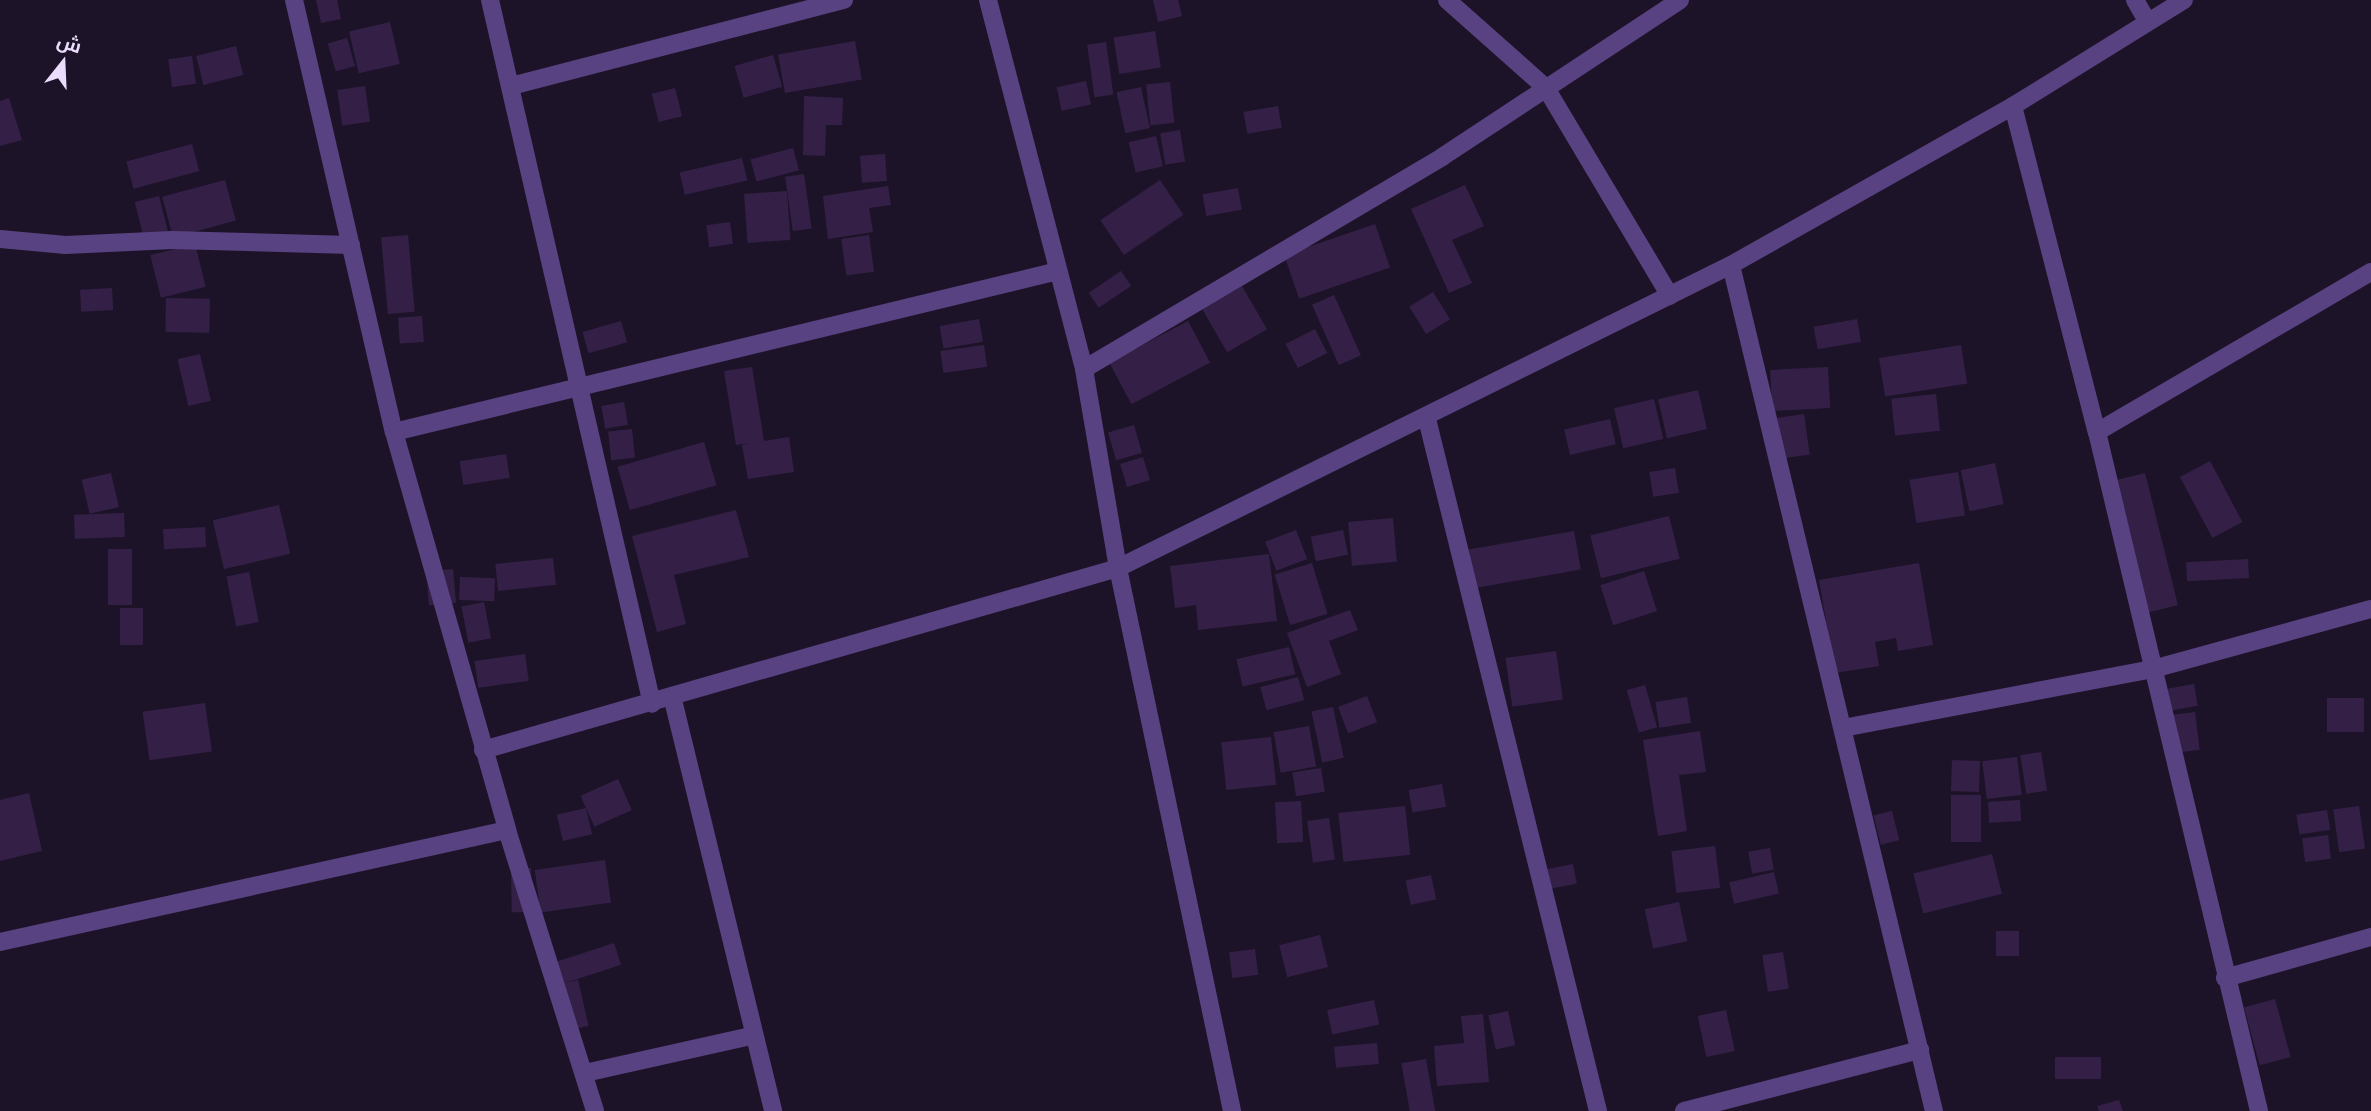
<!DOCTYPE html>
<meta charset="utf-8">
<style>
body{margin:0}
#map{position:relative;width:2371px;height:1111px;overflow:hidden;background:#1d1328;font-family:"Public Sans",Cairo,sans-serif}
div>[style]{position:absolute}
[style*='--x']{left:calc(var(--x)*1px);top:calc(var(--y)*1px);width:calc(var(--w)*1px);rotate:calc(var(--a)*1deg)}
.building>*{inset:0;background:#342047;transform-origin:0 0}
.minor>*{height:18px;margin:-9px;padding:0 9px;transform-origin:9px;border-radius:9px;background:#594282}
span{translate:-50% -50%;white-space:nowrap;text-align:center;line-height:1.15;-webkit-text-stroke:7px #1d1328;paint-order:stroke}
.north{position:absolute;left:28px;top:28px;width:70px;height:70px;-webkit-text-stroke:5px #1d1328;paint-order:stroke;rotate:18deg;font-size:19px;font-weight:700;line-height:28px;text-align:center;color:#eadcfc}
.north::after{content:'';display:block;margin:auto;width:24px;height:32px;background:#eadcfc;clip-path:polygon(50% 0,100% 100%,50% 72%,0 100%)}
</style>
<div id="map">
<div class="building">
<i style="clip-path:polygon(316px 0,337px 0,341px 19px,321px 23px)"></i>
<i style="clip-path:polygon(1153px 0,1178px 0,1182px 16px,1158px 22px)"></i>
<i style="left:390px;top:22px;width:43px;height:42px;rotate:77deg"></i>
<i style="left:1155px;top:31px;width:37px;height:42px;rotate:81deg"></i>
<i style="left:347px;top:38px;width:29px;height:20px;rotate:74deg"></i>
<i style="left:855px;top:41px;width:39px;height:78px;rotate:80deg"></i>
<i style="left:1106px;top:42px;width:53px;height:19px;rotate:82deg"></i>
<i style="left:236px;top:46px;width:30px;height:41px;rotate:76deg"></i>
<i style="left:773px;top:55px;width:33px;height:40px;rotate:74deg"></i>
<i style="left:192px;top:56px;width:28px;height:24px;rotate:82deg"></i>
<i style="left:1086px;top:81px;width:24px;height:30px;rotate:78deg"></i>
<i style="left:1170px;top:82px;width:41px;height:24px;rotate:84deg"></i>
<i style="left:365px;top:86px;width:36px;height:28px;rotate:82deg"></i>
<i style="left:1141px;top:87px;width:42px;height:25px;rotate:78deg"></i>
<i style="left:675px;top:88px;width:29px;height:24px;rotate:76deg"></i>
<i style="clip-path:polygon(804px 96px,843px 98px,842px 125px,826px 125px,825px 156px,803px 155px)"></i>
<i style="clip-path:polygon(9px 98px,22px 140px,0 146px,0 101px)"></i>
<i style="left:1278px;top:106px;width:22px;height:35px;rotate:80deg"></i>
<i style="left:1180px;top:130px;width:32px;height:20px;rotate:81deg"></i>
<i style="left:1156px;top:136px;width:31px;height:28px;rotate:77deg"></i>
<i style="left:192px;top:144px;width:28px;height:68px;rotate:75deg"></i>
<i style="left:793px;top:148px;width:23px;height:44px;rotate:75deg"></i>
<i style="left:885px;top:154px;width:27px;height:25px;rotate:86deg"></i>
<i style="left:742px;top:158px;width:23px;height:64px;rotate:77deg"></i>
<i style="left:804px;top:174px;width:55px;height:19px;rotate:82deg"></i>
<i style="left:225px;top:180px;width:42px;height:65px;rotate:75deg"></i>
<i style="left:1160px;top:180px;width:42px;height:72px;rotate:56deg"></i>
<i style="clip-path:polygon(1465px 185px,1484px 226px,1452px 240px,1472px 283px,1449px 293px,1411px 209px)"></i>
<i style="clip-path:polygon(888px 186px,891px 205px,869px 208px,873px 232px,828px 239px,823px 196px)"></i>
<i style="left:1238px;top:188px;width:22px;height:36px;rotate:80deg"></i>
<i style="left:787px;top:191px;width:49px;height:43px;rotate:86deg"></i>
<i style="left:159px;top:196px;width:50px;height:25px;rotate:76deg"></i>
<i style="left:730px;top:222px;width:22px;height:24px;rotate:82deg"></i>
<i style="left:1375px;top:224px;width:46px;height:96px;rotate:71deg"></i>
<i style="left:408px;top:235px;width:77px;height:27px;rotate:85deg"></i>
<i style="left:869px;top:235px;width:37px;height:28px;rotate:82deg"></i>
<i style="left:195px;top:244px;width:44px;height:46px;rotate:76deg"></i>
<i style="left:1121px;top:271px;width:18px;height:39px;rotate:56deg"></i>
<i style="left:1242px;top:286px;width:50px;height:46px;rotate:60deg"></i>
<i style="left:112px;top:288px;width:22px;height:32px;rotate:87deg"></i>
<i style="left:1433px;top:292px;width:32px;height:28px;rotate:58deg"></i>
<i style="left:1334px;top:295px;width:66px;height:24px;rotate:66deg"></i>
<i style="left:166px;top:298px;width:44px;height:34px;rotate:1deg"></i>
<i style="left:422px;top:316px;width:26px;height:24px;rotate:86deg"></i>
<i style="left:979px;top:319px;width:23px;height:40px;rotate:80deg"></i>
<i style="left:1857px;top:319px;width:23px;height:44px;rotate:80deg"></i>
<i style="left:621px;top:321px;width:22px;height:40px;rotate:74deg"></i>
<i style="left:1188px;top:321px;width:47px;height:89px;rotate:62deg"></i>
<i style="left:1315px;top:329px;width:27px;height:33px;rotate:63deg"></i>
<i style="left:984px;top:345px;width:22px;height:44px;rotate:82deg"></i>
<i style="left:1961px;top:345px;width:39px;height:83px;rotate:81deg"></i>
<i style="left:200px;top:354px;width:48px;height:23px;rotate:77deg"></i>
<i style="clip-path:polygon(752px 367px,764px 441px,789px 437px,794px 472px,748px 479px,742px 445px,749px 443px,736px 445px,724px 371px)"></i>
<i style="left:1828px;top:367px;width:41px;height:58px;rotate:87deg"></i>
<i style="left:1698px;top:390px;width:40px;height:41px;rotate:77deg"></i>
<i style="left:1936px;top:394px;width:37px;height:45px;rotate:84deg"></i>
<i style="left:1654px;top:399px;width:41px;height:41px;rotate:77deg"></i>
<i style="left:624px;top:402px;width:23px;height:23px;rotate:80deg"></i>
<i style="left:1804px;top:414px;width:41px;height:27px;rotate:82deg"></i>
<i style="left:1610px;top:419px;width:26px;height:47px;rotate:77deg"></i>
<i style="left:1134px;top:425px;width:29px;height:27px;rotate:74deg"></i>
<i style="left:632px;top:429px;width:29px;height:24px;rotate:84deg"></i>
<i style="left:704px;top:442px;width:45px;height:90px;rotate:74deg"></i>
<i style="left:506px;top:454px;width:24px;height:47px;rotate:81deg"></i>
<i style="left:1143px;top:457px;width:24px;height:24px;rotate:73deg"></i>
<i style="left:2210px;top:461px;width:69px;height:34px;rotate:62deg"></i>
<i style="left:1995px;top:463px;width:42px;height:35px;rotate:78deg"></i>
<i style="left:1675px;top:468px;width:25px;height:26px;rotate:81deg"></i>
<i style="left:1958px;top:472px;width:44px;height:49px;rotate:81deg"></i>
<i style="left:111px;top:473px;width:35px;height:30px;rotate:77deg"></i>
<i style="left:2145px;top:473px;width:136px;height:41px;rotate:76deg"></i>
<i style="left:279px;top:505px;width:50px;height:68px;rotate:77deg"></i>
<i style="clip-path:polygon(736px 510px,749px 557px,674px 575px,686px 624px,657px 632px,632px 536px)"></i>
<i style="left:124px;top:513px;width:24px;height:50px;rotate:88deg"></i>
<i style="left:1669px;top:516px;width:44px;height:81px;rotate:76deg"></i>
<i style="left:1393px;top:518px;width:44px;height:45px;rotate:85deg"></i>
<i style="left:205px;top:527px;width:20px;height:42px;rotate:87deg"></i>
<i style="left:1296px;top:530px;width:31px;height:33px;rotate:69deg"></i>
<i style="left:1343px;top:530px;width:25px;height:33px;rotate:78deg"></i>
<i style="left:1574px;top:531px;width:39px;height:110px;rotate:80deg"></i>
<i style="left:108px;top:549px;width:24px;height:56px"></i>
<i style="clip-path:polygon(1269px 554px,1277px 621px,1198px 630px,1196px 605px,1175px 608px,1170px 566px)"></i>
<i style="left:553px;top:558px;width:27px;height:58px;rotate:84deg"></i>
<i style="left:2248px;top:559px;width:19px;height:62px;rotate:87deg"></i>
<i style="left:1312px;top:563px;width:53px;height:39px;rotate:73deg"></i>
<i style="clip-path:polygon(1919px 563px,1933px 645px,1898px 651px,1896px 638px,1875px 642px,1879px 666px,1835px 673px,1819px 580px)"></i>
<i style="left:453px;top:569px;width:34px;height:27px;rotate:85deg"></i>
<i style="left:1644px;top:571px;width:42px;height:46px;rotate:72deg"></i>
<i style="left:249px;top:572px;width:51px;height:23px;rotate:79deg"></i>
<i style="left:460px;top:577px;width:35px;height:23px;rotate:2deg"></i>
<i style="left:484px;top:602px;width:37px;height:23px;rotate:79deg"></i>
<i style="left:120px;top:608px;width:23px;height:37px"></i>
<i style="clip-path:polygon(1350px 610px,1358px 630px,1329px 641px,1341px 674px,1307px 687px,1287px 633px)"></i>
<i style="left:1289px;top:647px;width:28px;height:54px;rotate:77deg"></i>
<i style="left:1556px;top:651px;width:49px;height:51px;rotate:82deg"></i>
<i style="left:525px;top:654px;width:27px;height:51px;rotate:82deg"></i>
<i style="left:1298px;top:677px;width:24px;height:39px;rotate:75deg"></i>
<i style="left:2194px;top:684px;width:22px;height:30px;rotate:80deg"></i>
<i style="left:1645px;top:685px;width:44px;height:19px;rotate:74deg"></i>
<i style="left:1367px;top:696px;width:28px;height:31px;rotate:69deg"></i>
<i style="left:1687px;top:697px;width:26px;height:32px;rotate:81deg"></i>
<i style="left:2364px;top:698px;width:34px;height:37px;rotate:90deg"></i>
<i style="left:205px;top:703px;width:49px;height:63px;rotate:82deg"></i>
<i style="left:1333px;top:707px;width:52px;height:22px;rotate:78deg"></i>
<i style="left:2195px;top:712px;width:38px;height:26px;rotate:83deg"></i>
<i style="left:1309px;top:726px;width:41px;height:36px;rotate:80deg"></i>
<i style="clip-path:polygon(1700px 731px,1706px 772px,1679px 775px,1687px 831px,1658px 836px,1643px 740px)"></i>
<i style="left:1271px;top:737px;width:48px;height:50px;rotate:84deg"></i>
<i style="left:2041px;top:752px;width:39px;height:21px;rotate:81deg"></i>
<i style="left:2017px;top:757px;width:38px;height:35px;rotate:83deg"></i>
<i style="left:1952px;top:760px;width:28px;height:31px;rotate:2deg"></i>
<i style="left:1321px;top:768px;width:24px;height:29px;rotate:81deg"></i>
<i style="left:618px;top:779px;width:34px;height:41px;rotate:66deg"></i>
<i style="left:1442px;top:784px;width:23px;height:34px;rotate:80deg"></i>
<i style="clip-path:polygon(29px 793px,42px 851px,0 861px,0 800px)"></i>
<i style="left:1951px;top:795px;width:30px;height:47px"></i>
<i style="left:2020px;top:800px;width:21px;height:32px;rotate:87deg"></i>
<i style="left:1301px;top:801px;width:41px;height:26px;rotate:87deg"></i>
<i style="left:1405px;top:806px;width:49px;height:67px;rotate:84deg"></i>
<i style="left:2359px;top:806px;width:43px;height:26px;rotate:82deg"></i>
<i style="left:586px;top:808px;width:27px;height:30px;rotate:77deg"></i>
<i style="left:2327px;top:810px;width:20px;height:31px;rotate:81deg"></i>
<i style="left:1892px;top:811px;width:30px;height:19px;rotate:76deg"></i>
<i style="left:1329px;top:818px;width:42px;height:22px;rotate:82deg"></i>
<i style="left:2328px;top:835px;width:24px;height:26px;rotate:83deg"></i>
<i style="left:1715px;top:846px;width:42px;height:44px;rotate:83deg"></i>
<i style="left:1770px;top:848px;width:22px;height:22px;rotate:80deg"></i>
<i style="left:1992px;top:854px;width:41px;height:81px;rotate:76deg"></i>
<i style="left:605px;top:860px;width:43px;height:71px;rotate:82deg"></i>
<i style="left:1573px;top:864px;width:20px;height:26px;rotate:79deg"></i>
<i style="left:531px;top:868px;width:44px;height:20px;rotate:89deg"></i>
<i style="left:1774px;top:872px;width:22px;height:46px;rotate:77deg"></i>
<i style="left:1431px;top:875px;width:25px;height:26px;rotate:78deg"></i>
<i style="left:1679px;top:902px;width:40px;height:35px;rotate:78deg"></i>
<i style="left:2019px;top:931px;width:25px;height:23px;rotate:90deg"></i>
<i style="left:1320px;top:935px;width:33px;height:42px;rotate:76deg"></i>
<i style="left:614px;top:943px;width:23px;height:63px;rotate:72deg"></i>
<i style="left:1255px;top:949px;width:26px;height:26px;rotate:83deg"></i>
<i style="left:1783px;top:952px;width:37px;height:21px;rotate:81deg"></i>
<i style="left:578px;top:980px;width:47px;height:21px;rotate:77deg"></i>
<i style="left:2275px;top:999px;width:60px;height:32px;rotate:75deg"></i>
<i style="left:1374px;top:1000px;width:25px;height:48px;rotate:78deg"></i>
<i style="left:1726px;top:1010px;width:42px;height:29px;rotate:78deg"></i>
<i style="left:1508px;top:1011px;width:35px;height:20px;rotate:78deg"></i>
<i style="clip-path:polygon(1483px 1014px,1489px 1082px,1437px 1086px,1434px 1046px,1464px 1043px,1461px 1016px)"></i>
<i style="left:1377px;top:1043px;width:21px;height:43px;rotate:85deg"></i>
<i style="left:2055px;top:1057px;width:46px;height:22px"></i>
<i style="left:1426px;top:1059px;width:53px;height:25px;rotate:80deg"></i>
<i style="clip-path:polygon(2119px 1100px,2123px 1111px,2099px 1111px,2097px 1106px)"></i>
</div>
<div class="minor">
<i style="--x:294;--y:0;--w:443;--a:77"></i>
<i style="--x:394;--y:432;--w:414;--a:74.1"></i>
<i style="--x:507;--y:830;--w:294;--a:72.6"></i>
<i style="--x:490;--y:0;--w:722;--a:77.04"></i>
<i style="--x:988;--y:0;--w:381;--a:75.4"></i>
<i style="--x:1084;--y:369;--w:202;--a:80.3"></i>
<i style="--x:1118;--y:568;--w:555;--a:78.14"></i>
<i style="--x:1447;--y:0;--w:132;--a:41.6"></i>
<i style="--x:1546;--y:88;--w:242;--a:59.2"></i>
<i style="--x:2135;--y:0;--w:24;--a:60"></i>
<i style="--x:511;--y:86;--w:344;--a:-14.5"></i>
<i style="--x:2013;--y:106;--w:337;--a:75.6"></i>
<i style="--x:2097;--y:432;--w:698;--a:76.58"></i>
<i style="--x:0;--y:239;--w:66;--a:5.2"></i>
<i style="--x:66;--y:245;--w:106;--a:-2.7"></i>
<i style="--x:172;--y:240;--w:179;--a:1.6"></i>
<i style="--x:1731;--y:265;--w:870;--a:76.51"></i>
<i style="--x:1084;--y:369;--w:416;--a:-30.6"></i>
<i style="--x:1442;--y:157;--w:285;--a:-33.4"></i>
<i style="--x:1427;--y:419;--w:713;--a:76.12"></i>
<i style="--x:394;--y:432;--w:683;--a:-13.63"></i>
<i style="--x:2097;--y:432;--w:317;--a:-30.3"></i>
<i style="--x:672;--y:696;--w:427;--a:76.3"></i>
<i style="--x:1843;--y:728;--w:316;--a:-10.8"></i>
<i style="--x:2153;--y:669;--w:226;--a:-15.4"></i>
<i style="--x:483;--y:750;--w:661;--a:-15.99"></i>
<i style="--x:1118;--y:568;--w:684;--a:-26.3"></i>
<i style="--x:1731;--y:265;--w:324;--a:-29.4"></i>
<i style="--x:2013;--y:106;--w:201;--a:-31.8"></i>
<i style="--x:0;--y:942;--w:519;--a:-12.46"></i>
<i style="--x:2225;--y:978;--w:152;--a:-15.7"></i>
<i style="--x:585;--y:1073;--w:170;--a:-12.6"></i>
<i style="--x:1684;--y:1111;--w:244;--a:-14.5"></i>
</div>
<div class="north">ش</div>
</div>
